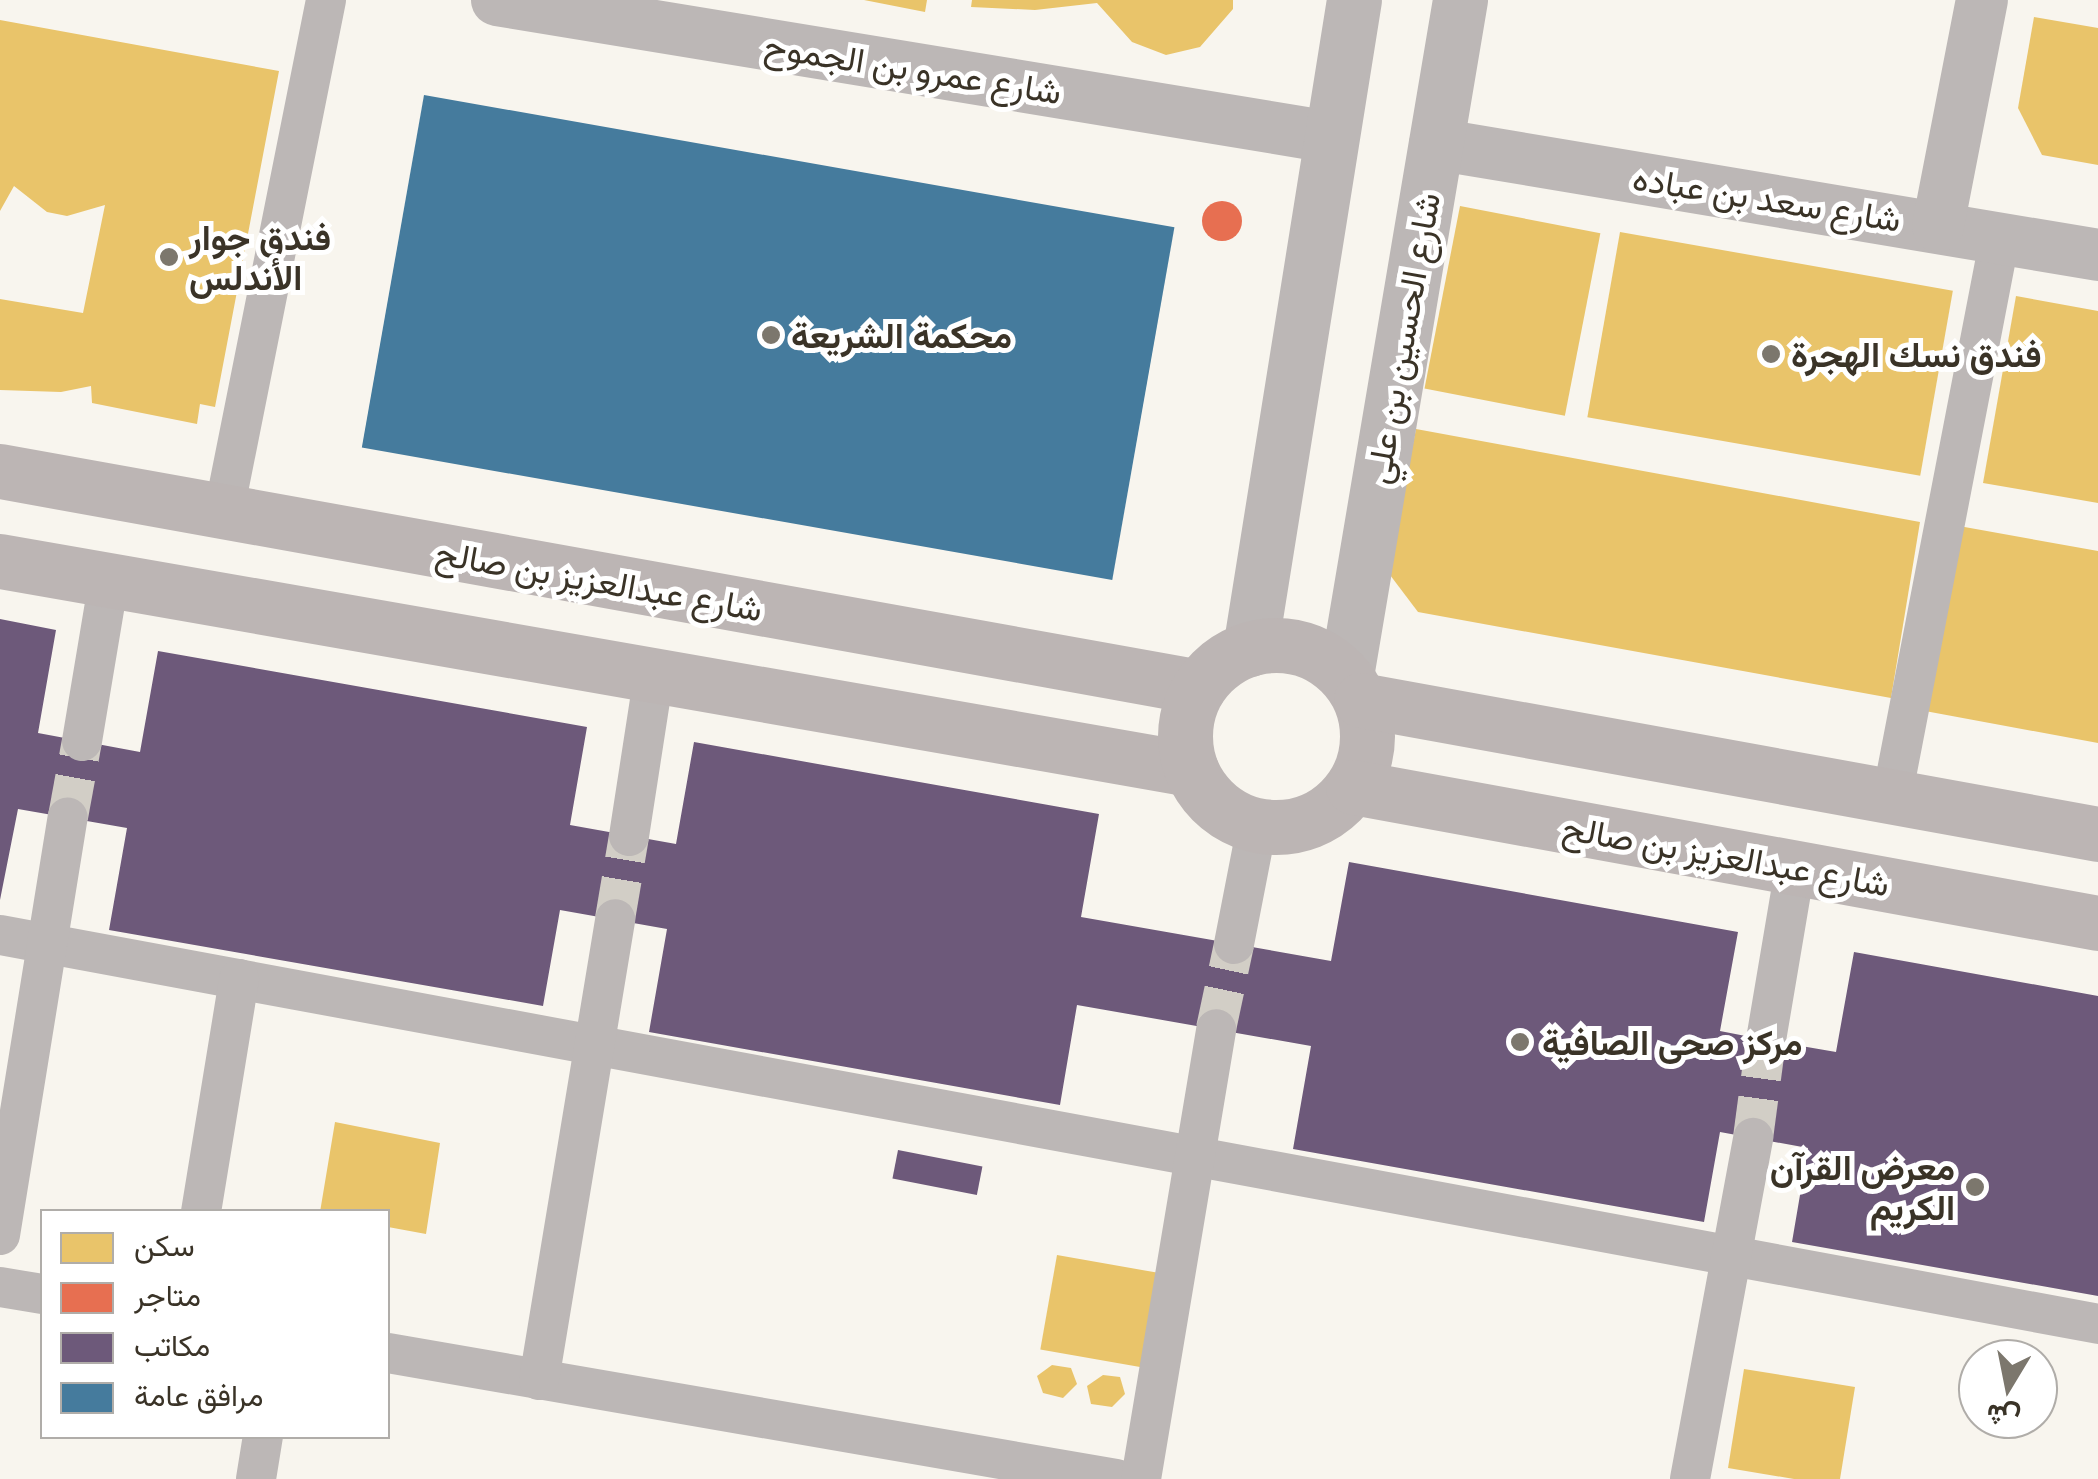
<!DOCTYPE html>
<meta charset="utf-8">
<style>
body{margin:0}
#map{position:relative;width:2098px;height:1479px;overflow:hidden;background:#f8f5ee;font-family:"Golos Text",Vazirmatn,sans-serif}
div>[style]{position:absolute}
[style*='--x']{left:calc(var(--x)*1px);top:calc(var(--y)*1px);width:calc(var(--w)*1px);rotate:calc(var(--a)*1deg)}
.homes>*{inset:0;background:#e9c46a;transform-origin:0 0}
.shops>*{inset:0;background:#e76f51}
.round{border-radius:50%}
.offices>*{inset:0;background:#6d597a;transform-origin:0 0}
.public>*{inset:0;background:#457b9d;transform-origin:0 0}
.pedestrian-tunnel>*{height:40px;margin-top:-20px;transform-origin:0;background:repeating-linear-gradient(90deg,#d2cec6 0 40px,transparent 0 60px)}
.pedestrian>*{height:40px;margin:-20px;padding:0 20px;transform-origin:20px;border-radius:20px;background:#bcb7b6}
.minor>*{height:52px;margin:-26px;padding:0 26px;transform-origin:26px;border-radius:26px;background:#bcb7b6}
.tertiary>*{height:55px;margin:-27.5px;padding:0 27.5px;transform-origin:27.5px;border-radius:27.5px;background:#bcb7b6}
.secondary>*{height:55px;margin:-27.5px;padding:0 27.5px;transform-origin:27.5px;border-radius:27.5px;background:#bcb5b4}
.secondary>.ring{margin:-27.5px;padding:0;box-sizing:content-box;background:none;border:55px solid #bcb5b4;border-radius:50%}
.dots>*{width:28px;height:28px;translate:-50% -50%;box-sizing:border-box;border:5px solid #fff;border-radius:50%}
span{translate:-50% -50%;white-space:nowrap;text-align:center;line-height:1.15;-webkit-text-stroke:10px #fff;paint-order:stroke}
.street-label{font-size:35px;color:#3a3327}
.poi-label{font-size:35px;color:#3a3327;font-weight:700}
.left{translate:0 -50%;text-align:left}
.right{translate:-100% -50%;text-align:right}
.legend{position:absolute;left:40px;top:1209px;width:350px;height:230px;box-sizing:border-box;background:#fff;border:2px solid #b0ada9;margin:0;padding:12px 18px;list-style:none;font-size:30px;color:#3a3327}
.legend li{display:flex;align-items:center;gap:20px;height:50px}
.legend b{width:50px;border:2px solid #b0ada9}
.north{position:absolute;left:1958px;top:1339px;width:100px;height:100px;box-sizing:border-box;background:#fff;border:2px solid #b0ada9;border-radius:50%;rotate:190deg;font-size:28px;font-weight:700;line-height:40px;text-align:center;color:#3a3327}
.north::after{content:'';display:block;margin:auto;width:35px;height:45px;background:#7c776d;clip-path:polygon(50% 0,100% 100%,50% 72%,0 100%)}
</style>
<div id="map">
<div class="homes">
<i style="clip-path:polygon(864px 0,927px 0,925px 12px)"></i>
<i style="clip-path:polygon(972px 0,1233px 0,1233px 9px,1200px 47px,1166px 55px,1132px 42px,1097px 3px,1035px 10px,971px 7px)"></i>
<i style="clip-path:polygon(2034px 17px,2098px 28px,2098px 165px,2042px 155px,2018px 108px)"></i>
<i style="clip-path:polygon(0 20px,279px 71px,215px 407px,200px 404px,197px 424px,92px 403px,91px 386px,61px 392px,0 390px,0 299px,83px 313px,105px 205px,67px 216px,47px 212px,14px 186px,0 211px)"></i>
<i style="left:1460px;top:206px;width:143px;height:186px;rotate:11deg"></i>
<i style="left:1620px;top:232px;width:338px;height:188px;rotate:10deg"></i>
<i style="clip-path:polygon(2016px 296px,2098px 311px,2098px 503px,1983px 483px)"></i>
<i style="clip-path:polygon(1416px 429px,1920px 522px,1891px 698px,1418px 612px,1387px 571px)"></i>
<i style="clip-path:polygon(1959px 526px,2098px 551px,2098px 743px,1925px 711px)"></i>
<i style="clip-path:polygon(335px 1122px,440px 1143px,426px 1234px,388px 1227px,388px 1212px,320px 1212px)"></i>
<i style="left:1057px;top:1255px;width:107px;height:96px;rotate:10deg"></i>
<i style="clip-path:polygon(1052px 1365px,1071px 1368px,1077px 1384px,1063px 1398px,1043px 1393px,1037px 1376px)"></i>
<i style="clip-path:polygon(1744px 1369px,1855px 1387px,1840px 1479px,1794px 1479px,1728px 1468px)"></i>
<i style="clip-path:polygon(1103px 1375px,1120px 1377px,1125px 1394px,1112px 1407px,1091px 1404px,1087px 1386px)"></i>
</div>
<div class="shops">
<i class="round" style="left:1202px;top:201px;width:40px;height:40px"></i>
</div>
<div class="offices">
<i style="clip-path:polygon(0 619px,56px 630px,38px 733px,140px 752px,158px 651px,587px 727px,570px 825px,676px 844px,694px 742px,1099px 814px,1081px 917px,1331px 961px,1349px 862px,1738px 932px,1720px 1031px,1766px 1040px,1836px 1052px,1854px 952px,2098px 996px,2098px 1296px,1792px 1242px,1808px 1148px,1720px 1132px,1704px 1222px,1293px 1149px,1311px 1046px,1077px 1005px,1060px 1105px,649px 1032px,667px 929px,560px 910px,543px 1006px,109px 930px,127px 828px,18px 809px,0 900px)"></i>
<i style="left:898px;top:1150px;width:86px;height:29px;rotate:11deg"></i>
</div>
<div class="public">
<i style="left:424px;top:95px;width:762px;height:358px;rotate:10deg"></i>
</div>
<div class="pedestrian-tunnel">
<i style="--x:68;--y:817;--w:77;--a:-79.6"></i>
<i style="--x:615;--y:919;--w:84;--a:-80.4"></i>
<i style="--x:1216;--y:1029;--w:87;--a:-78"></i>
<i style="--x:1753;--y:1138;--w:99;--a:-82.4"></i>
</div>
<div class="pedestrian">
<i style="--x:224;--y:511;--w:521;--a:-78.71"></i>
<i style="--x:82;--y:741;--w:163;--a:-80.5"></i>
<i style="--x:1892;--y:797;--w:570;--a:-79.08"></i>
<i style="--x:629;--y:836;--w:163;--a:-81.2"></i>
<i style="--x:0;--y:935;--w:2134;--a:10.5"></i>
<i style="--x:1234;--y:944;--w:120;--a:-79"></i>
<i style="--x:1766;--y:1040;--w:174;--a:-80.4"></i>
<i style="--x:201;--y:1212;--w:236;--a:-80.7"></i>
<i style="--x:0;--y:1235;--w:423;--a:-80.8"></i>
<i style="--x:0;--y:1287;--w:43;--a:9.5"></i>
<i style="--x:388;--y:1353;--w:739;--a:9.82"></i>
<i style="--x:539;--y:1380;--w:467;--a:-80.6"></i>
<i style="--x:256;--y:1479;--w:44;--a:-80.8"></i>
<i style="--x:1141;--y:1479;--w:456;--a:-80.5"></i>
<i style="--x:1690;--y:1479;--w:347;--a:-79.5"></i>
</div>
<div class="minor">
<i style="--x:497;--y:0;--w:844;--a:9.34"></i>
<i style="--x:1435;--y:144;--w:672;--a:9.5"></i>
<i style="--x:1938;--y:226;--w:230;--a:-79"></i>
</div>
<div class="tertiary">
<i style="--x:1250;--y:649;--w:657;--a:-80.9"></i>
<i style="--x:1346;--y:676;--w:686;--a:-80.43"></i>
</div>
<div class="secondary">
<i style="--x:0;--y:471;--w:1218;--a:10.21"></i>
<i style="--x:0;--y:561;--w:1209;--a:9.91"></i>
<i class="ring" style="left:1185px;top:645px;width:127px;height:127px"></i>
<i style="--x:1361;--y:700;--w:749;--a:10.3"></i>
<i style="--x:1353;--y:787;--w:757;--a:10.35"></i>
</div>
<div class="dots">
<i style="left:169px;top:257px;background:#7c776d"></i>
<i style="left:771px;top:335px;background:#7c776d"></i>
<i style="left:1771px;top:354px;background:#7c776d"></i>
<i style="left:1520px;top:1042px;background:#7c776d"></i>
<i style="left:1975px;top:1187px;background:#7c776d"></i>
</div>
<div class="street-label">
<span style="left:913px;top:68px;rotate:9deg">شارع عمرو بن الجموح</span>
<span style="left:1767px;top:198px;rotate:9deg">شارع سعد بن عباده</span>
<span style="left:1402px;top:338px;rotate:-80deg">شارع الحسين بن علي</span>
<span style="left:599px;top:580px;rotate:10deg">شارع عبدالعزيز بن صالح</span>
<span style="left:1726px;top:855px;rotate:10deg">شارع عبدالعزيز بن صالح</span>
</div>
<div class="poi-label">
<span class="left" style="left:189px;top:257px">فندق جوار<br>الأندلس</span>
<span class="left" style="left:791px;top:335px">محكمة الشريعة</span>
<span class="left" style="left:1791px;top:354px">فندق نسك الهجرة</span>
<span class="left" style="left:1542px;top:1042px">مركز صحى الصافية</span>
<span class="right" style="left:1955px;top:1187px">معرض القرآن<br>الكريم</span>
</div>
<ul class="legend">
<li><b style="height:28px;background:#e9c46a"></b>سكن</li>
<li><b style="height:28px;background:#e76f51"></b>متاجر</li>
<li><b style="height:28px;background:#6d597a"></b>مكاتب</li>
<li><b style="height:28px;background:#457b9d"></b>مرافق عامة</li>
</ul>
<div class="north">ش</div>
</div>
